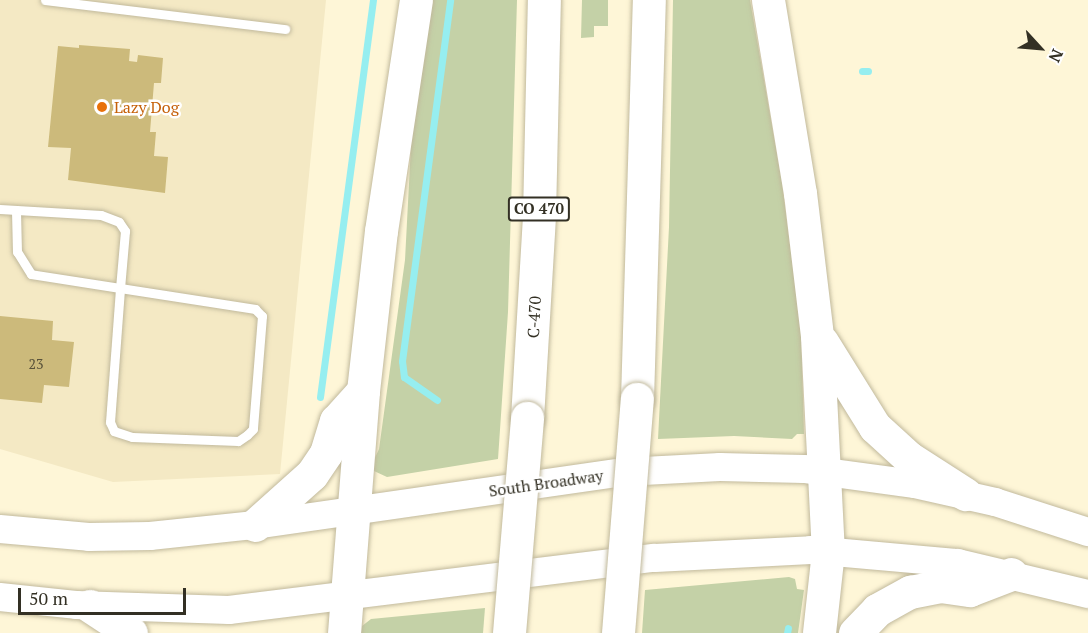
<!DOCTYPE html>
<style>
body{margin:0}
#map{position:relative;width:1088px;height:633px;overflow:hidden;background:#fef6d7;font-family:"PT Serif",serif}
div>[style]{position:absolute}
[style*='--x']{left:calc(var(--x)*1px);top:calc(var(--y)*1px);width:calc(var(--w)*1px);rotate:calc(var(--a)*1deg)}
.built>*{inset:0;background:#f4e9c4}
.green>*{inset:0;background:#c4d1a7}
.stream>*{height:7px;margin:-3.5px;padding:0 3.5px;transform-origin:3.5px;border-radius:3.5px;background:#96eef0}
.building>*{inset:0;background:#ccba7b}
.roads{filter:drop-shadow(0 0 2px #c1b99c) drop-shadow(0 0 2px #c1b99c)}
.service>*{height:9px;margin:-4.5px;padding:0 4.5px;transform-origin:4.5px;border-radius:4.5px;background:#fff}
.primary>*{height:28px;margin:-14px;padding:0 14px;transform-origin:14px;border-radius:14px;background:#fff}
.motorway>*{height:33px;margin:-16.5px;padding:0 16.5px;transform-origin:16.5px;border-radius:16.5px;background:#fff}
.bridges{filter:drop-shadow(0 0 2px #c1b99c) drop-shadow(0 0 2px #c1b99c)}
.motorway-bridge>*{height:33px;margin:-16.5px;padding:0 16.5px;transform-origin:16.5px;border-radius:16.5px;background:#fff}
.dots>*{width:16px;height:16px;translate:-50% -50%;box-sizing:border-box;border:3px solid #fff;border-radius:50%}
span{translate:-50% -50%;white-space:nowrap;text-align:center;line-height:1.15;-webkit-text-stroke:5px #fff;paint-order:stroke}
.number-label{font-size:14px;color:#59523a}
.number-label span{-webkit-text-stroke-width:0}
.shield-label span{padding:2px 4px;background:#fff;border:2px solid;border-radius:4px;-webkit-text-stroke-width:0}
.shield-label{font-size:15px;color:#333024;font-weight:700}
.food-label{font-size:16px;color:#c56008}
.left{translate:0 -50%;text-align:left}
.street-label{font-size:16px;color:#333024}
.north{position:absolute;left:1010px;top:18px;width:60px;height:60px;-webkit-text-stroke:4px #fff;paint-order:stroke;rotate:116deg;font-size:16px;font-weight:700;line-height:24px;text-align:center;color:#333024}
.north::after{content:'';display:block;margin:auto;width:21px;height:27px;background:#333024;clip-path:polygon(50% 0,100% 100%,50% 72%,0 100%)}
.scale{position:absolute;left:18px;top:588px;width:168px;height:27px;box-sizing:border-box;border:3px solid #333024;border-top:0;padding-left:8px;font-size:18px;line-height:21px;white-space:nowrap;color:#333024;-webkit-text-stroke:4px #fff;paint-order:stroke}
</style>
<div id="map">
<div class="built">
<i style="clip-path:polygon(0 0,326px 0,280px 474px,113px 482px,0 449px)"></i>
</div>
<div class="green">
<i style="clip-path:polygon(432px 0,517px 0,508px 312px,498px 459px,387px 477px,374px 471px,374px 460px,379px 449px,405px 260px,412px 126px)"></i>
<i style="clip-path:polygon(582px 0,608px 0,608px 26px,594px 26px,594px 37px,581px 38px)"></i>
<i style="clip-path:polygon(673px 0,750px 0,782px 183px,801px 330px,804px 434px,797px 434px,792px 439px,734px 436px,658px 439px,669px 227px)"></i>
<i style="clip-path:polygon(789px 577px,795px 579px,797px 589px,804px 590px,798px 633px,642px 633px,645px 590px)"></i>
<i style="clip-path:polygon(485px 608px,483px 633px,361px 633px,362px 626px,371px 619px)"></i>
</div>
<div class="stream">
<i style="--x:862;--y:71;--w:6;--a:0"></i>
<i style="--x:320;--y:397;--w:401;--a:-82.4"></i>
<i style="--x:437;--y:400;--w:40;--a:-145.1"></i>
<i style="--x:404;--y:377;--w:16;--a:-97"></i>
<i style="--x:402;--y:361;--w:364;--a:-82.4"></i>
<i style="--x:787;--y:633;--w:5;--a:-79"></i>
</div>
<div class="building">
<i style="clip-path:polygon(79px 45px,130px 49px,129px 61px,137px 62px,138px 55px,163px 58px,161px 83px,154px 83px,150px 132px,156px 132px,154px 156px,168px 157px,165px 193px,68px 180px,71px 148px,48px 147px,58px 46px,79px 48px)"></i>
<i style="clip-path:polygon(0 316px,53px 321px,52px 340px,74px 342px,69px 387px,44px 385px,42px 403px,0 399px)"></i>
</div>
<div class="roads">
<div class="service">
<i style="--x:45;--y:0;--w:242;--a:6.9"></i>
<i style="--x:0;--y:209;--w:101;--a:3.4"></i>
<i style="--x:101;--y:215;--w:19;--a:21"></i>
<i style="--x:119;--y:222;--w:11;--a:56"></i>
<i style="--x:125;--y:231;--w:57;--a:95"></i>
<i style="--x:120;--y:288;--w:90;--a:-171.1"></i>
<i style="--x:31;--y:274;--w:26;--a:-122"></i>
<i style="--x:17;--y:252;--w:42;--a:-91.4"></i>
<i style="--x:120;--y:288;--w:137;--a:8.8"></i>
<i style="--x:255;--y:309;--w:10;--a:45"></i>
<i style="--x:262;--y:316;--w:113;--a:94.6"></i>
<i style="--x:253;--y:429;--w:8;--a:135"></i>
<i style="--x:247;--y:435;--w:11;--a:146"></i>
<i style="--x:238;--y:441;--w:106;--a:-177.8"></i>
<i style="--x:132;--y:437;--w:19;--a:-162"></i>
<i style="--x:114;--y:431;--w:10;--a:-114"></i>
<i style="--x:110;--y:422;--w:134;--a:-85.7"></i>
</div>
<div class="primary">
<i style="--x:0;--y:529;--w:89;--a:5.1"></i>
<i style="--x:89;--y:537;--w:61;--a:-0.9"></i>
<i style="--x:150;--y:536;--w:106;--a:-6"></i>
<i style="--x:255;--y:525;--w:373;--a:-8.2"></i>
<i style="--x:624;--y:472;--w:96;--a:-3"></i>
<i style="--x:720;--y:467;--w:84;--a:1.4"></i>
<i style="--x:804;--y:469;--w:112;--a:7.7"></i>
<i style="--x:915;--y:484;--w:82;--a:12.7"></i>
<i style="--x:995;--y:502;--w:98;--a:17.9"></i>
<i style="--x:0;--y:597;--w:76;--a:6"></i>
<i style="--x:76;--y:605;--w:153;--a:1.9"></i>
<i style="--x:229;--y:610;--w:429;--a:-7"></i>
<i style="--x:655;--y:558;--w:156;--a:-2.9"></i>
<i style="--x:811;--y:550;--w:148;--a:5.1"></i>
<i style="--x:958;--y:563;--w:134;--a:13.4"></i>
</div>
<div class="motorway">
<i style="--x:768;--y:0;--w:196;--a:80.6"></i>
<i style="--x:800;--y:193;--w:144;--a:83.2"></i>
<i style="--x:817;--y:336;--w:215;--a:87.1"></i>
<i style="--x:828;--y:551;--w:82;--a:96.3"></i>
<i style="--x:822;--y:342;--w:100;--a:58.1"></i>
<i style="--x:875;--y:427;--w:46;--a:42.4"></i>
<i style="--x:909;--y:458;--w:67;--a:32.7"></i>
<i style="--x:637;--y:399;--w:399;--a:-88.3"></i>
<i style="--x:527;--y:418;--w:203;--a:-86.6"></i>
<i style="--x:539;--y:215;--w:215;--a:-88.7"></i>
<i style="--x:255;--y:525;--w:76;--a:-41.8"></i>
<i style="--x:312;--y:474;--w:25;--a:-56"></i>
<i style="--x:326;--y:453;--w:34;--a:-73"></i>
<i style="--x:336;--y:421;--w:40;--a:-48"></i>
<i style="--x:90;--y:606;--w:49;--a:33.4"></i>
<i style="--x:344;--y:633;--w:243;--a:-85.5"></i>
<i style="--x:363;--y:391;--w:161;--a:-83.6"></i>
<i style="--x:381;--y:231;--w:234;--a:-81.4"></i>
<i style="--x:855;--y:633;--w:32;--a:-46"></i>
<i style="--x:877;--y:610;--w:38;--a:-29"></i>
<i style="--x:910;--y:592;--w:31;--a:-11"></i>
<i style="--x:940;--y:586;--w:30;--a:8"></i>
<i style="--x:970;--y:590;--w:44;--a:-21.3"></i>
</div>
</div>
<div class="bridges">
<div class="motorway-bridge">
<i style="--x:509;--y:633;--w:216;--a:-85.2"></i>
<i style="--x:618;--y:633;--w:235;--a:-85.4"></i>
</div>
</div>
<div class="dots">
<i style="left:102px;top:107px;background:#e8710a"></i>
</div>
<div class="number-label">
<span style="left:36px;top:364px">23</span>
</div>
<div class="shield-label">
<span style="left:539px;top:209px">CO 470</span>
</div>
<div class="food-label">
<span class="left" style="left:114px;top:107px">Lazy Dog</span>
</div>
<div class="street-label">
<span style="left:534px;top:317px;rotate:-87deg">C-470</span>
<span style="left:546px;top:483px;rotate:-8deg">South Broadway</span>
</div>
<div class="north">N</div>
<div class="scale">50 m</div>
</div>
